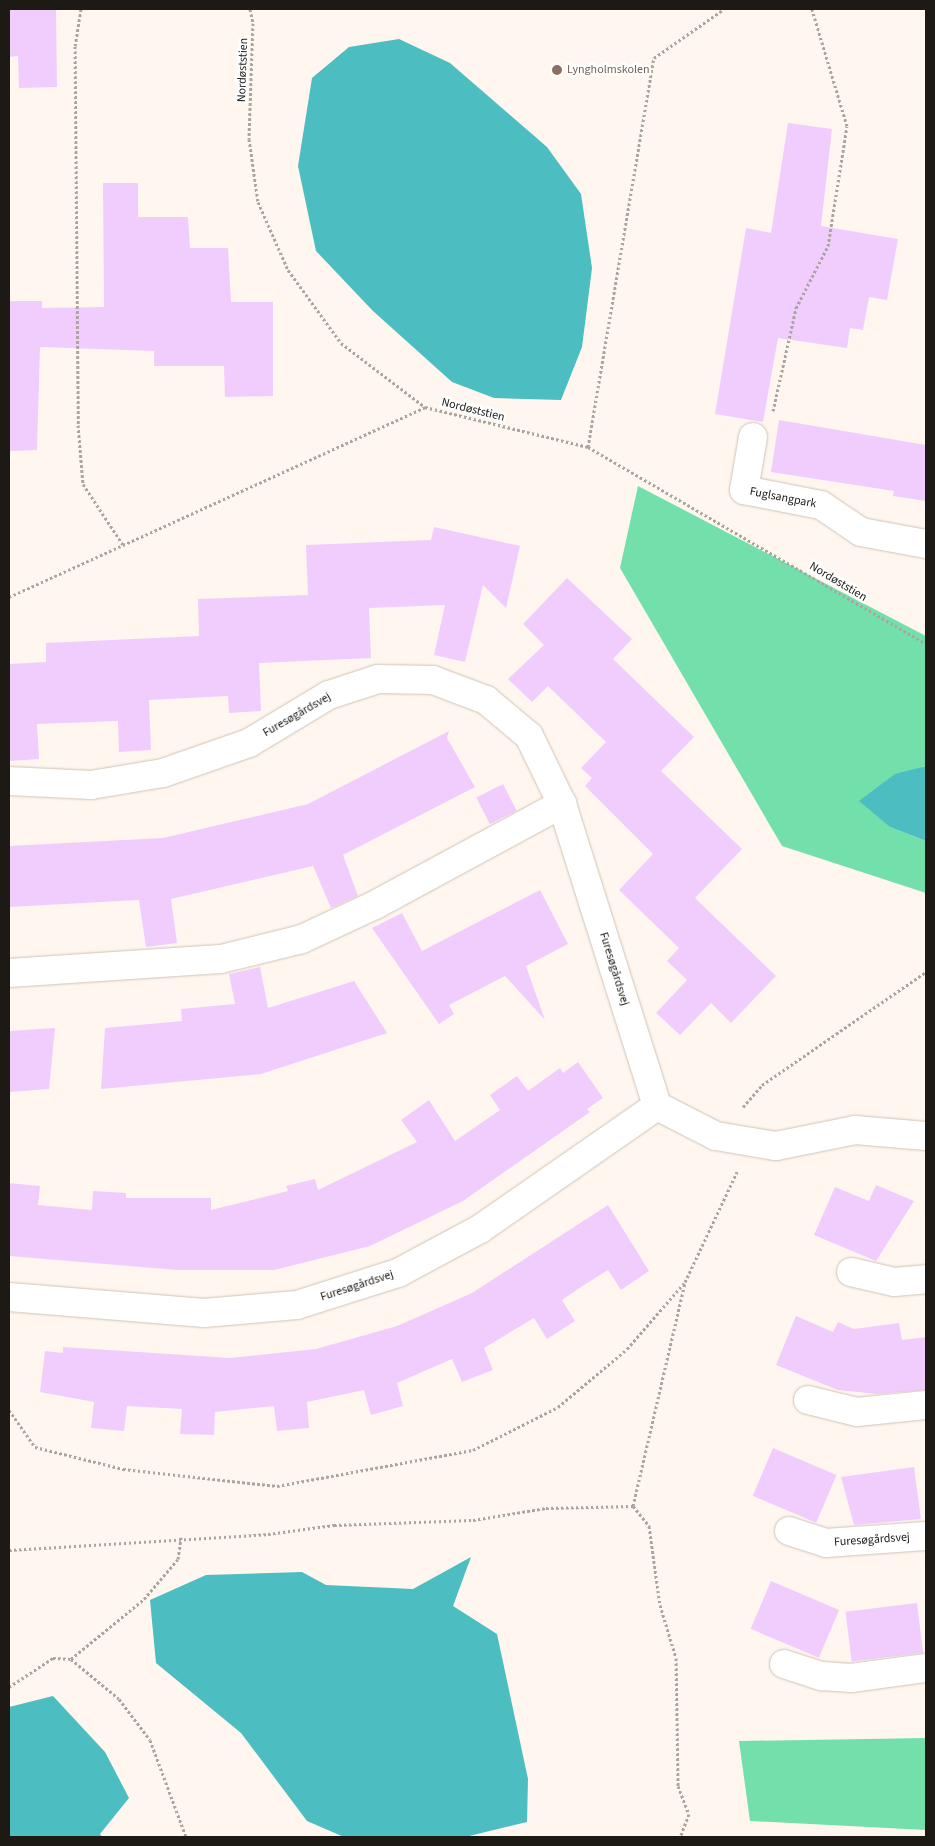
<!DOCTYPE html>
<meta charset="utf-8">
<style>
body{margin:0}
#map{position:relative;width:935px;height:1846px;overflow:hidden;background:#fef6ef;font-family:"Source Sans 3",sans-serif}
div>[style]{position:absolute}
[style*='--x']{left:calc(var(--x)*1px);top:calc(var(--y)*1px);width:calc(var(--w)*1px);rotate:calc(var(--a)*1deg)}
.forest>*{inset:0;background:#73e0ab}
.water>*{inset:0;background:#4cbdc1}
.building>*{inset:0;background:#f1cdfe;transform-origin:0 0}
.path>*{height:3px;margin-top:-1.5px;transform-origin:0;background:repeating-linear-gradient(90deg,#aca59f 0 2.5px,transparent 0 5px)}
.roads{filter:drop-shadow(0 0 1px #d0c3b7) drop-shadow(0 0 1px #d0c3b7)}
.minor>*{height:28px;margin:-14px;padding:0 14px;transform-origin:14px;border-radius:14px;background:#fff}
.dots>*{width:14px;height:14px;translate:-50% -50%;box-sizing:border-box;border:2px solid #fff;border-radius:50%}
span{translate:-50% -50%;white-space:nowrap;text-align:center;line-height:1.15;-webkit-text-stroke:5px #fff;paint-order:stroke}
.street-label{font-size:12px;color:#1d1915}
.education-label{font-size:12px;color:#785e54}
.left{translate:0 -50%;text-align:left}
.frame{position:absolute;inset:0;border:10px solid #1d1915;pointer-events:none}
</style>
<div id="map">
<div class="forest">
<i style="clip-path:polygon(638px 486px,926px 636px,926px 766px,921px 767px,890px 827px,926px 841px,926px 893px,782px 846px,620px 568px)"></i>
<i style="clip-path:polygon(926px 1738px,926px 1830px,750px 1821px,739px 1741px)"></i>
</div>
<div class="water">
<i style="clip-path:polygon(399px 39px,450px 63px,547px 147px,581px 194px,592px 268px,582px 347px,561px 400px,494px 398px,452px 382px,373px 311px,316px 251px,298px 166px,312px 78px,349px 47px)"></i>
<i style="clip-path:polygon(926px 766px,926px 841px,890px 827px,859px 801px,895px 774px)"></i>
<i style="clip-path:polygon(471px 1557px,453px 1606px,497px 1634px,528px 1779px,527px 1822px,465px 1837px,344px 1837px,307px 1821px,241px 1733px,156px 1663px,150px 1600px,206px 1575px,302px 1572px,326px 1585px,413px 1589px)"></i>
<i style="clip-path:polygon(53px 1696px,105px 1752px,129px 1798px,100px 1834px,102px 1837px,9px 1837px,9px 1707px)"></i>
</div>
<div class="building">
<i style="clip-path:polygon(9px 9px,56px 9px,57px 87px,19px 88px,18px 56px,9px 57px)"></i>
<i style="clip-path:polygon(788px 123px,832px 129px,821px 226px,898px 239px,887px 300px,869px 297px,863px 330px,850px 328px,847px 348px,778px 338px,763px 422px,715px 414px,746px 228px,771px 233px)"></i>
<i style="clip-path:polygon(103px 183px,138px 183px,138px 217px,188px 217px,190px 248px,228px 248px,231px 302px,273px 302px,273px 396px,225px 397px,224px 366px,154px 366px,154px 351px,40px 347px,37px 450px,9px 451px,9px 301px,42px 301px,42px 308px,104px 307px)"></i>
<i style="clip-path:polygon(779px 420px,926px 445px,926px 501px,893px 496px,894px 491px,771px 472px)"></i>
<i style="clip-path:polygon(434px 527px,520px 546px,506px 608px,483px 585px,465px 662px,434px 655px,445px 605px,369px 608px,371px 658px,259px 663px,261px 711px,229px 713px,228px 696px,149px 700px,151px 750px,119px 752px,118px 721px,37px 724px,39px 759px,9px 761px,9px 664px,46px 662px,46px 643px,199px 636px,198px 599px,308px 595px,306px 545px,431px 540px)"></i>
<i style="clip-path:polygon(567px 578px,632px 639px,613px 659px,694px 737px,661px 771px,742px 849px,695px 898px,776px 976px,731px 1023px,711px 1003px,680px 1035px,656px 1013px,687px 980px,667px 961px,679px 948px,619px 890px,653px 854px,585px 786px,592px 778px,581px 768px,606px 742px,548px 686px,532px 702px,508px 679px,544px 645px,523px 624px)"></i>
<i style="clip-path:polygon(449px 731px,447px 738px,475px 787px,343px 855px,358px 896px,331px 908px,313px 866px,171px 899px,177px 943px,146px 947px,139px 900px,9px 907px,9px 846px,163px 838px,308px 804px)"></i>
<i style="left:503px;top:784px;width:30px;height:30px;rotate:63deg"></i>
<i style="clip-path:polygon(540px 890px,568px 944px,526px 966px,545px 1020px,505px 976px,449px 1005px,454px 1014px,439px 1024px,372px 928px,402px 913px,422px 951px)"></i>
<i style="clip-path:polygon(260px 967px,268px 1008px,354px 981px,387px 1033px,261px 1074px,101px 1089px,105px 1028px,182px 1021px,181px 1009px,235px 1004px,229px 974px)"></i>
<i style="clip-path:polygon(55px 1028px,49px 1089px,9px 1092px,9px 1031px)"></i>
<i style="clip-path:polygon(578px 1062px,603px 1098px,587px 1109px,590px 1112px,463px 1201px,370px 1246px,274px 1270px,177px 1270px,9px 1256px,9px 1183px,40px 1186px,38px 1205px,92px 1210px,93px 1191px,126px 1193px,126px 1198px,211px 1198px,211px 1210px,288px 1191px,286px 1186px,315px 1179px,318px 1190px,417px 1142px,401px 1120px,429px 1100px,455px 1141px,500px 1110px,490px 1095px,517px 1076px,528px 1091px,560px 1068px,563px 1073px)"></i>
<i style="clip-path:polygon(876px 1185px,914px 1201px,876px 1261px,814px 1235px,835px 1187px,869px 1201px)"></i>
<i style="clip-path:polygon(608px 1205px,649px 1271px,621px 1290px,608px 1270px,584px 1285px,562px 1300px,575px 1321px,547px 1339px,534px 1318px,484px 1348px,493px 1370px,462px 1382px,452px 1359px,397px 1383px,403px 1406px,371px 1415px,364px 1390px,307px 1402px,309px 1428px,277px 1431px,274px 1406px,215px 1412px,214px 1435px,180px 1434px,182px 1409px,127px 1406px,124px 1431px,91px 1428px,94px 1402px,40px 1392px,45px 1351px,63px 1353px,63px 1347px,230px 1358px,316px 1349px,397px 1326px,472px 1293px)"></i>
<i style="clip-path:polygon(796px 1316px,833px 1332px,838px 1322px,854px 1329px,899px 1323px,902px 1340px,926px 1337px,926px 1390px,877px 1394px,838px 1390px,776px 1365px)"></i>
<i style="left:773px;top:1448px;width:69px;height:52px;rotate:23deg"></i>
<i style="clip-path:polygon(914px 1467px,921px 1519px,854px 1525px,841px 1477px)"></i>
<i style="left:771px;top:1581px;width:74px;height:52px;rotate:23deg"></i>
<i style="left:917px;top:1603px;width:50px;height:72px;rotate:83deg"></i>
</div>
<div class="path">
<i style="--x:81;--y:9;--w:37;--a:99"></i>
<i style="--x:75;--y:46;--w:379;--a:89.5"></i>
<i style="--x:78;--y:425;--w:59;--a:85.2"></i>
<i style="--x:83;--y:484;--w:73;--a:56.7"></i>
<i style="--x:250;--y:9;--w:14;--a:78"></i>
<i style="--x:253;--y:23;--w:116;--a:92"></i>
<i style="--x:249;--y:139;--w:64;--a:81.9"></i>
<i style="--x:258;--y:202;--w:74;--a:66.2"></i>
<i style="--x:288;--y:270;--w:90;--a:54"></i>
<i style="--x:341;--y:343;--w:106;--a:37.3"></i>
<i style="--x:425;--y:407;--w:168;--a:13.8"></i>
<i style="--x:588;--y:447;--w:391;--a:30.2"></i>
<i style="--x:773;--y:411;--w:106;--a:-77.4"></i>
<i style="--x:796;--y:308;--w:70;--a:-62.7"></i>
<i style="--x:828;--y:246;--w:121;--a:-81"></i>
<i style="--x:847;--y:126;--w:122;--a:-106.7"></i>
<i style="--x:588;--y:447;--w:395;--a:-80.4"></i>
<i style="--x:654;--y:58;--w:85;--a:-35"></i>
<i style="--x:9;--y:597;--w:457;--a:-24.5"></i>
<i style="--x:743;--y:1107;--w:29;--a:-49"></i>
<i style="--x:762;--y:1085;--w:199;--a:-34.6"></i>
<i style="--x:9;--y:1410;--w:45;--a:54.9"></i>
<i style="--x:35;--y:1447;--w:91;--a:14"></i>
<i style="--x:123;--y:1469;--w:155;--a:6.3"></i>
<i style="--x:277;--y:1486;--w:199;--a:-10.4"></i>
<i style="--x:473;--y:1450;--w:95;--a:-26.8"></i>
<i style="--x:558;--y:1407;--w:90;--a:-40"></i>
<i style="--x:627;--y:1349;--w:89;--a:-49.1"></i>
<i style="--x:685;--y:1282;--w:122;--a:-64.7"></i>
<i style="--x:633;--y:1506;--w:229;--a:-76.9"></i>
<i style="--x:9;--y:1550;--w:259;--a:-3.5"></i>
<i style="--x:268;--y:1534;--w:67;--a:-7.8"></i>
<i style="--x:334;--y:1525;--w:139;--a:-2.1"></i>
<i style="--x:473;--y:1520;--w:74;--a:-9.3"></i>
<i style="--x:546;--y:1508;--w:87;--a:-1.3"></i>
<i style="--x:633;--y:1506;--w:26;--a:51"></i>
<i style="--x:649;--y:1526;--w:80;--a:82.1"></i>
<i style="--x:660;--y:1605;--w:55;--a:73.2"></i>
<i style="--x:676;--y:1658;--w:128;--a:89.1"></i>
<i style="--x:678;--y:1786;--w:30;--a:69"></i>
<i style="--x:689;--y:1814;--w:25;--a:111"></i>
<i style="--x:71;--y:1659;--w:94;--a:-39.4"></i>
<i style="--x:144;--y:1599;--w:52;--a:-49.6"></i>
<i style="--x:178;--y:1559;--w:22;--a:-82"></i>
<i style="--x:9;--y:1687;--w:53;--a:-33.4"></i>
<i style="--x:53;--y:1658;--w:18;--a:3"></i>
<i style="--x:71;--y:1659;--w:62;--a:39.8"></i>
<i style="--x:119;--y:1699;--w:51;--a:52.9"></i>
<i style="--x:150;--y:1740;--w:103;--a:69.6"></i>
</div>
<div class="roads">
<div class="minor">
<i style="--x:753;--y:437;--w:54;--a:99.6"></i>
<i style="--x:744;--y:490;--w:78;--a:11"></i>
<i style="--x:821;--y:505;--w:48;--a:34"></i>
<i style="--x:861;--y:532;--w:66;--a:10.5"></i>
<i style="--x:9;--y:781;--w:82;--a:2.8"></i>
<i style="--x:91;--y:785;--w:73;--a:-9.5"></i>
<i style="--x:163;--y:773;--w:91;--a:-19.2"></i>
<i style="--x:249;--y:743;--w:93;--a:-31"></i>
<i style="--x:329;--y:695;--w:52;--a:-18.1"></i>
<i style="--x:378;--y:679;--w:55;--a:1"></i>
<i style="--x:433;--y:680;--w:57;--a:20.7"></i>
<i style="--x:486;--y:700;--w:56;--a:39.9"></i>
<i style="--x:529;--y:736;--w:76;--a:64.1"></i>
<i style="--x:562;--y:804;--w:317;--a:72.5"></i>
<i style="--x:657;--y:1106;--w:66;--a:27"></i>
<i style="--x:716;--y:1136;--w:61;--a:9.5"></i>
<i style="--x:776;--y:1146;--w:81;--a:-11.4"></i>
<i style="--x:855;--y:1130;--w:71;--a:4.8"></i>
<i style="--x:9;--y:973;--w:212;--a:-3.8"></i>
<i style="--x:221;--y:959;--w:83;--a:-13.9"></i>
<i style="--x:302;--y:939;--w:81;--a:-25"></i>
<i style="--x:375;--y:905;--w:213;--a:-28.4"></i>
<i style="--x:851;--y:1272;--w:44;--a:13.1"></i>
<i style="--x:894;--y:1282;--w:32;--a:-5"></i>
<i style="--x:9;--y:1297;--w:196;--a:4.7"></i>
<i style="--x:204;--y:1313;--w:93;--a:-4.9"></i>
<i style="--x:297;--y:1305;--w:106;--a:-17.6"></i>
<i style="--x:398;--y:1273;--w:93;--a:-28.2"></i>
<i style="--x:480;--y:1229;--w:216;--a:-34.8"></i>
<i style="--x:808;--y:1400;--w:50;--a:13.8"></i>
<i style="--x:857;--y:1412;--w:69;--a:-5.8"></i>
<i style="--x:789;--y:1531;--w:39;--a:18"></i>
<i style="--x:826;--y:1543;--w:100;--a:-4"></i>
<i style="--x:784;--y:1664;--w:40;--a:18"></i>
<i style="--x:822;--y:1676;--w:29;--a:4"></i>
<i style="--x:851;--y:1678;--w:76;--a:-7.6"></i>
</div>
</div>
<div class="dots">
<i style="left:557px;top:70px;background:#8d6e63"></i>
</div>
<div class="street-label">
<span style="left:243px;top:70px;rotate:-88deg">Nordøststien</span>
<span style="left:473px;top:410px;rotate:14deg">Nordøststien</span>
<span style="left:783px;top:498px;rotate:11deg">Fuglsangpark</span>
<span style="left:838px;top:582px;rotate:31deg">Nordøststien</span>
<span style="left:297px;top:715px;rotate:-30deg">Furesøgårdsvej</span>
<span style="left:614px;top:969px;rotate:73deg">Furesøgårdsvej</span>
<span style="left:357px;top:1286px;rotate:-18deg">Furesøgårdsvej</span>
<span style="left:872px;top:1540px;rotate:-4deg">Furesøgårdsvej</span>
</div>
<div class="education-label">
<span class="left" style="left:567px;top:70px">Lyngholmskolen</span>
</div>
<div class="frame"></div>
</div>
